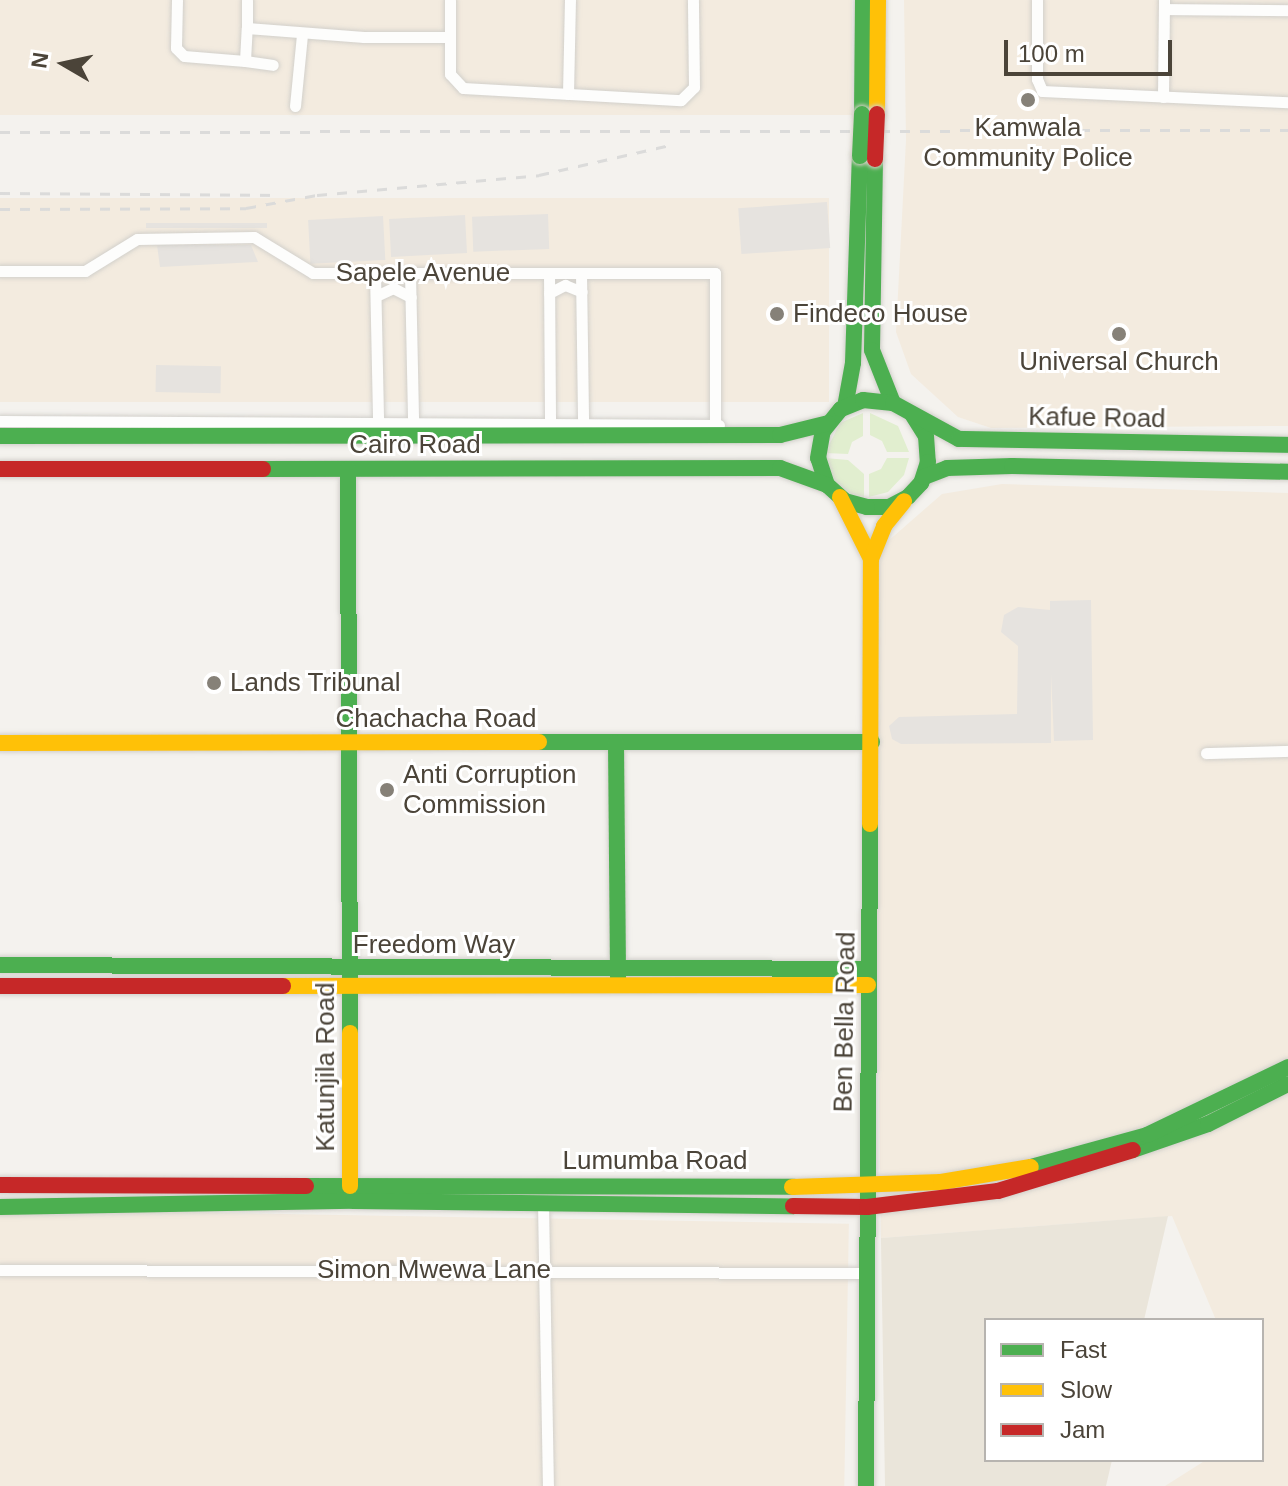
<!DOCTYPE html>
<style>
body{margin:0}
#map{position:relative;width:1288px;height:1486px;overflow:hidden;background:#f4f2ee;font-family:Helvetica,sans-serif}
div>[style]{position:absolute}
[style*='--x']{left:calc(var(--x)*1px);top:calc(var(--y)*1px);width:calc(var(--w)*1px);rotate:calc(var(--a)*1deg)}
.commercial>*{inset:0;background:#f3ebdf;transform-origin:0 0}
.education>*{inset:0;background:#eae5da}
.green>*{inset:0;background:#e1eecf}
.parking>*{inset:0;background:#e6e3df;transform-origin:0 0}
.roads{filter:drop-shadow(0 0 2px #d2d0cb) drop-shadow(0 0 2px #d2d0cb)}
.street>*{height:11px;margin:-5.5px;padding:0 5.5px;transform-origin:5.5px;border-radius:5.5px;background:#fdfdfc}
.fast>*{height:16px;margin:-8px;padding:0 8px;transform-origin:8px;border-radius:8px;background:#4caf50}
.slow>*{height:16px;margin:-8px;padding:0 8px;transform-origin:8px;border-radius:8px;background:#ffc107}
.jam>*{height:16px;margin:-8px;padding:0 8px;transform-origin:8px;border-radius:8px;background:#c62828}
.rail>*{height:3px;margin-top:-1.5px;transform-origin:0;background:repeating-linear-gradient(90deg,#dbdbda 0 10px,transparent 0 20px)}
.bridges{filter:drop-shadow(0 0 2px #d3cfc5) drop-shadow(0 0 2px #d3cfc5)}
.fast-bridge>*{height:16px;margin:-8px;padding:0 8px;transform-origin:8px;border-radius:8px;background:#4caf50}
.jam-bridge>*{height:16px;margin:-8px;padding:0 8px;transform-origin:8px;border-radius:8px;background:#c62828}
.dots>*{width:22px;height:22px;translate:-50% -50%;box-sizing:border-box;border:4px solid #fff;border-radius:50%}
span{translate:-50% -50%;white-space:nowrap;text-align:center;line-height:1.15;-webkit-text-stroke:6px #fff;paint-order:stroke}
.poi-label{font-size:26px;color:#4b4439}
.left{translate:0 -50%;text-align:left}
.street-label{font-size:26px;color:#4b4439}
.legend{position:absolute;left:984px;top:1318px;width:280px;height:144px;box-sizing:border-box;background:#fff;border:2px solid #b7b4b0;margin:0;padding:10px 14px;list-style:none;font-size:24px;color:#4b4439}
.legend li{display:flex;align-items:center;gap:16px;height:40px}
.legend b{width:40px;border:2px solid #b7b4b0}
.north{position:absolute;left:24px;top:24px;width:80px;height:80px;-webkit-text-stroke:6px #fff;paint-order:stroke;rotate:279deg;font-size:22px;font-weight:700;line-height:32px;text-align:center;color:#4b4439}
.north::after{content:'';display:block;margin:auto;width:28px;height:36px;background:#4b4439;clip-path:polygon(50% 0,100% 100%,50% 72%,0 100%)}
.scale{position:absolute;left:1004px;top:40px;width:168px;height:36px;box-sizing:border-box;border:4px solid #4b4439;border-top:0;padding-left:10px;font-size:24px;line-height:28px;white-space:nowrap;color:#4b4439;-webkit-text-stroke:6px #fff;paint-order:stroke}
</style>
<div id="map">
<div class="commercial">
<i style="left:0;top:0;width:852px;height:115px"></i>
<i style="clip-path:polygon(904px 0,1288px 0,1288px 426px,991px 428px,958px 417px,911px 374px,896px 332px,906px 140px)"></i>
<i style="left:0;top:198px;width:829px;height:204px"></i>
<i style="clip-path:polygon(1002px 484px,1288px 493px,1288px 1486px,1165px 1486px,1206px 1460px,1262px 1460px,1262px 1320px,1216px 1320px,1172px 1216px,881px 1238px,871px 556px,942px 494px)"></i>
<i style="left:0;top:1209px;width:849px;height:277px;rotate:1deg"></i>
</div>
<div class="education">
<i style="clip-path:polygon(1168px 1216px,1144px 1320px,986px 1320px,986px 1460px,1112px 1460px,1106px 1486px,885px 1486px,881px 1238px)"></i>
</div>
<div class="green">
<i style="clip-path:polygon(863px 413px,863px 436px,852px 442px,848px 454px,825px 453px,840px 423px)"></i>
<i style="clip-path:polygon(870px 413px,898px 426px,909px 452px,887px 452px,882px 441px,870px 435px)"></i>
<i style="clip-path:polygon(825px 458px,848px 460px,864px 474px,864px 497px,850px 494px,833px 479px)"></i>
<i style="clip-path:polygon(887px 458px,909px 458px,904px 475px,888px 492px,869px 497px,869px 474px,881px 469px)"></i>
</div>
<div class="parking">
<i style="left:827px;top:202px;width:46px;height:89px;rotate:86deg"></i>
<i style="left:548px;top:214px;width:35px;height:76px;rotate:88deg"></i>
<i style="left:465px;top:215px;width:38px;height:76px;rotate:87deg"></i>
<i style="left:383px;top:216px;width:44px;height:75px;rotate:87deg"></i>
<i style="left:267px;top:223px;width:5px;height:121px;rotate:90deg"></i>
<i style="clip-path:polygon(157px 245px,251px 245px,258px 262px,160px 267px)"></i>
<i style="left:156px;top:365px;width:65px;height:27px;rotate:1deg"></i>
<i style="clip-path:polygon(1091px 600px,1093px 740px,1054px 741px,1051px 674px,1051px 743px,901px 744px,892px 739px,889px 726px,899px 717px,1017px 714px,1018px 646px,1001px 632px,1004px 615px,1018px 607px,1050px 610px,1050px 601px)"></i>
</div>
<div class="roads">
<div class="street">
<i style="--x:177;--y:0;--w:48;--a:91.2"></i>
<i style="--x:176;--y:48;--w:11;--a:45"></i>
<i style="--x:184;--y:56;--w:61;--a:4.7"></i>
<i style="--x:245;--y:61;--w:33;--a:-87"></i>
<i style="--x:247;--y:28;--w:117;--a:4.4"></i>
<i style="--x:364;--y:37;--w:85;--a:0"></i>
<i style="--x:247;--y:0;--w:28;--a:90"></i>
<i style="--x:450;--y:0;--w:74;--a:90"></i>
<i style="--x:450;--y:74;--w:19;--a:47"></i>
<i style="--x:463;--y:88;--w:218;--a:3.2"></i>
<i style="--x:681;--y:100;--w:18;--a:-45"></i>
<i style="--x:694;--y:87;--w:87;--a:-90.7"></i>
<i style="--x:1037;--y:0;--w:79;--a:90"></i>
<i style="--x:1037;--y:79;--w:13;--a:67"></i>
<i style="--x:1042;--y:91;--w:246;--a:2.6"></i>
<i style="--x:1164;--y:9;--w:124;--a:0.5"></i>
<i style="--x:245;--y:61;--w:28;--a:8"></i>
<i style="--x:568;--y:94;--w:94;--a:-88.8"></i>
<i style="--x:1163;--y:97;--w:97;--a:-89.4"></i>
<i style="--x:295;--y:106;--w:72;--a:-84.4"></i>
<i style="--x:0;--y:271;--w:85;--a:0"></i>
<i style="--x:85;--y:271;--w:61;--a:-31.6"></i>
<i style="--x:137;--y:239;--w:117;--a:-1"></i>
<i style="--x:254;--y:237;--w:69;--a:31.4"></i>
<i style="--x:313;--y:273;--w:402;--a:0"></i>
<i style="--x:715;--y:273;--w:150;--a:90"></i>
<i style="--x:375;--y:273;--w:149;--a:88.8"></i>
<i style="--x:410;--y:273;--w:149;--a:88.8"></i>
<i style="--x:549;--y:273;--w:150;--a:89.6"></i>
<i style="--x:581;--y:273;--w:150;--a:89.2"></i>
<i style="--x:549;--y:293;--w:18;--a:-27"></i>
<i style="--x:565;--y:285;--w:18;--a:22"></i>
<i style="--x:376;--y:296;--w:19;--a:-25"></i>
<i style="--x:393;--y:288;--w:20;--a:27"></i>
<i style="--x:0;--y:421;--w:719;--a:0.32"></i>
<i style="--x:1206;--y:753;--w:82;--a:-1.4"></i>
<i style="--x:543;--y:1203;--w:283;--a:89"></i>
<i style="--x:0;--y:1270;--w:868;--a:0.2"></i>
</div>
<div class="fast">
<i style="--x:862;--y:114;--w:114;--a:-89.5"></i>
<i style="--x:875;--y:159;--w:191;--a:90.9"></i>
<i style="--x:872;--y:350;--w:57;--a:68.4"></i>
<i style="--x:845;--y:407;--w:45;--a:-79.7"></i>
<i style="--x:853;--y:363;--w:207;--a:-88.1"></i>
<i style="--x:912;--y:414;--w:26;--a:58"></i>
<i style="--x:926;--y:436;--w:26;--a:86"></i>
<i style="--x:928;--y:462;--w:22;--a:108"></i>
<i style="--x:921;--y:483;--w:19;--a:133"></i>
<i style="--x:908;--y:497;--w:21;--a:152"></i>
<i style="--x:889;--y:507;--w:22;--a:180"></i>
<i style="--x:867;--y:507;--w:23;--a:-165"></i>
<i style="--x:845;--y:501;--w:24;--a:-138"></i>
<i style="--x:827;--y:485;--w:28;--a:-108"></i>
<i style="--x:818;--y:458;--w:27;--a:-80"></i>
<i style="--x:823;--y:431;--w:28;--a:-51"></i>
<i style="--x:841;--y:409;--w:24;--a:-22"></i>
<i style="--x:863;--y:400;--w:30;--a:6"></i>
<i style="--x:893;--y:403;--w:75;--a:28.6"></i>
<i style="--x:959;--y:439;--w:329;--a:1"></i>
<i style="--x:0;--y:436;--w:780;--a:-0.07"></i>
<i style="--x:780;--y:435;--w:49;--a:-14"></i>
<i style="--x:263;--y:469;--w:517;--a:-0.11"></i>
<i style="--x:780;--y:468;--w:50;--a:19.9"></i>
<i style="--x:348;--y:469;--w:564;--a:89.8"></i>
<i style="--x:924;--y:477;--w:25;--a:-21"></i>
<i style="--x:947;--y:468;--w:65;--a:-1.8"></i>
<i style="--x:1012;--y:466;--w:276;--a:1.2"></i>
<i style="--x:539;--y:742;--w:333;--a:0"></i>
<i style="--x:616;--y:743;--w:235;--a:89.5"></i>
<i style="--x:0;--y:965;--w:868;--a:0.26"></i>
<i style="--x:1133;--y:1150;--w:79;--a:-19.1"></i>
<i style="--x:1208;--y:1124;--w:89;--a:-26.6"></i>
<i style="--x:1031;--y:1167;--w:120;--a:-15.4"></i>
<i style="--x:1147;--y:1135;--w:157;--a:-25.7"></i>
<i style="--x:306;--y:1186;--w:486;--a:0.1"></i>
<i style="--x:0;--y:1207;--w:353;--a:-1"></i>
<i style="--x:353;--y:1201;--w:440;--a:0.7"></i>
<i style="--x:866;--y:1486;--w:662;--a:-89.65"></i>
</div>
<div class="slow">
<i style="--x:877;--y:114;--w:114;--a:-89.5"></i>
<i style="--x:840;--y:497;--w:69;--a:63.4"></i>
<i style="--x:0;--y:743;--w:539;--a:-0.11"></i>
<i style="--x:870;--y:824;--w:265;--a:-89.8"></i>
<i style="--x:871;--y:559;--w:35;--a:-68"></i>
<i style="--x:884;--y:526;--w:32;--a:-51"></i>
<i style="--x:283;--y:986;--w:585;--a:-0.1"></i>
<i style="--x:350;--y:1033;--w:153;--a:90"></i>
<i style="--x:792;--y:1187;--w:149;--a:-1.9"></i>
<i style="--x:941;--y:1182;--w:91;--a:-9.5"></i>
</div>
<div class="jam">
<i style="--x:0;--y:469;--w:263;--a:0"></i>
<i style="--x:0;--y:986;--w:283;--a:0"></i>
<i style="--x:0;--y:1185;--w:306;--a:0.2"></i>
<i style="--x:793;--y:1206;--w:74;--a:0.8"></i>
<i style="--x:867;--y:1207;--w:132;--a:-7"></i>
<i style="--x:998;--y:1191;--w:141;--a:-16.9"></i>
</div>
</div>
<div class="rail">
<i style="--x:0;--y:132;--w:1288;--a:-0.09"></i>
<i style="--x:0;--y:193;--w:280;--a:0.4"></i>
<i style="--x:0;--y:209;--w:246;--a:-0.2"></i>
<i style="--x:246;--y:208;--w:72;--a:-10.4"></i>
<i style="--x:317;--y:195;--w:223;--a:-5.1"></i>
<i style="--x:539;--y:175;--w:139;--a:-12.9"></i>
</div>
<div class="bridges">
<div class="fast-bridge">
<i style="--x:860;--y:156;--w:42;--a:-87.3"></i>
</div>
<div class="jam-bridge">
<i style="--x:875;--y:159;--w:45;--a:-87.5"></i>
</div>
</div>
<div class="dots">
<i style="left:1028px;top:100px;background:#868178"></i>
<i style="left:777px;top:314px;background:#868178"></i>
<i style="left:1119px;top:334px;background:#868178"></i>
<i style="left:214px;top:683px;background:#868178"></i>
<i style="left:387px;top:790px;background:#868178"></i>
</div>
<div class="poi-label">
<span style="left:1028px;top:143px">Kamwala<br>Community Police</span>
<span class="left" style="left:793px;top:314px">Findeco House</span>
<span style="left:1119px;top:362px">Universal Church</span>
<span class="left" style="left:230px;top:683px">Lands Tribunal</span>
<span class="left" style="left:403px;top:790px">Anti Corruption<br>Commission</span>
</div>
<div class="street-label">
<span style="left:423px;top:273px">Sapele Avenue</span>
<span style="left:1097px;top:418px;rotate:1deg">Kafue Road</span>
<span style="left:415px;top:445px">Cairo Road</span>
<span style="left:436px;top:719px">Chachacha Road</span>
<span style="left:434px;top:945px">Freedom Way</span>
<span style="left:845px;top:1022px;rotate:-89deg">Ben Bella Road</span>
<span style="left:326px;top:1067px;rotate:-90deg">Katunjila Road</span>
<span style="left:655px;top:1161px">Lumumba Road</span>
<span style="left:434px;top:1270px">Simon Mwewa Lane</span>
</div>
<ul class="legend">
<li><b style="height:10px;background:#4caf50"></b>Fast</li>
<li><b style="height:10px;background:#ffc107"></b>Slow</li>
<li><b style="height:10px;background:#c62828"></b>Jam</li>
</ul>
<div class="north">N</div>
<div class="scale">100 m</div>
</div>
